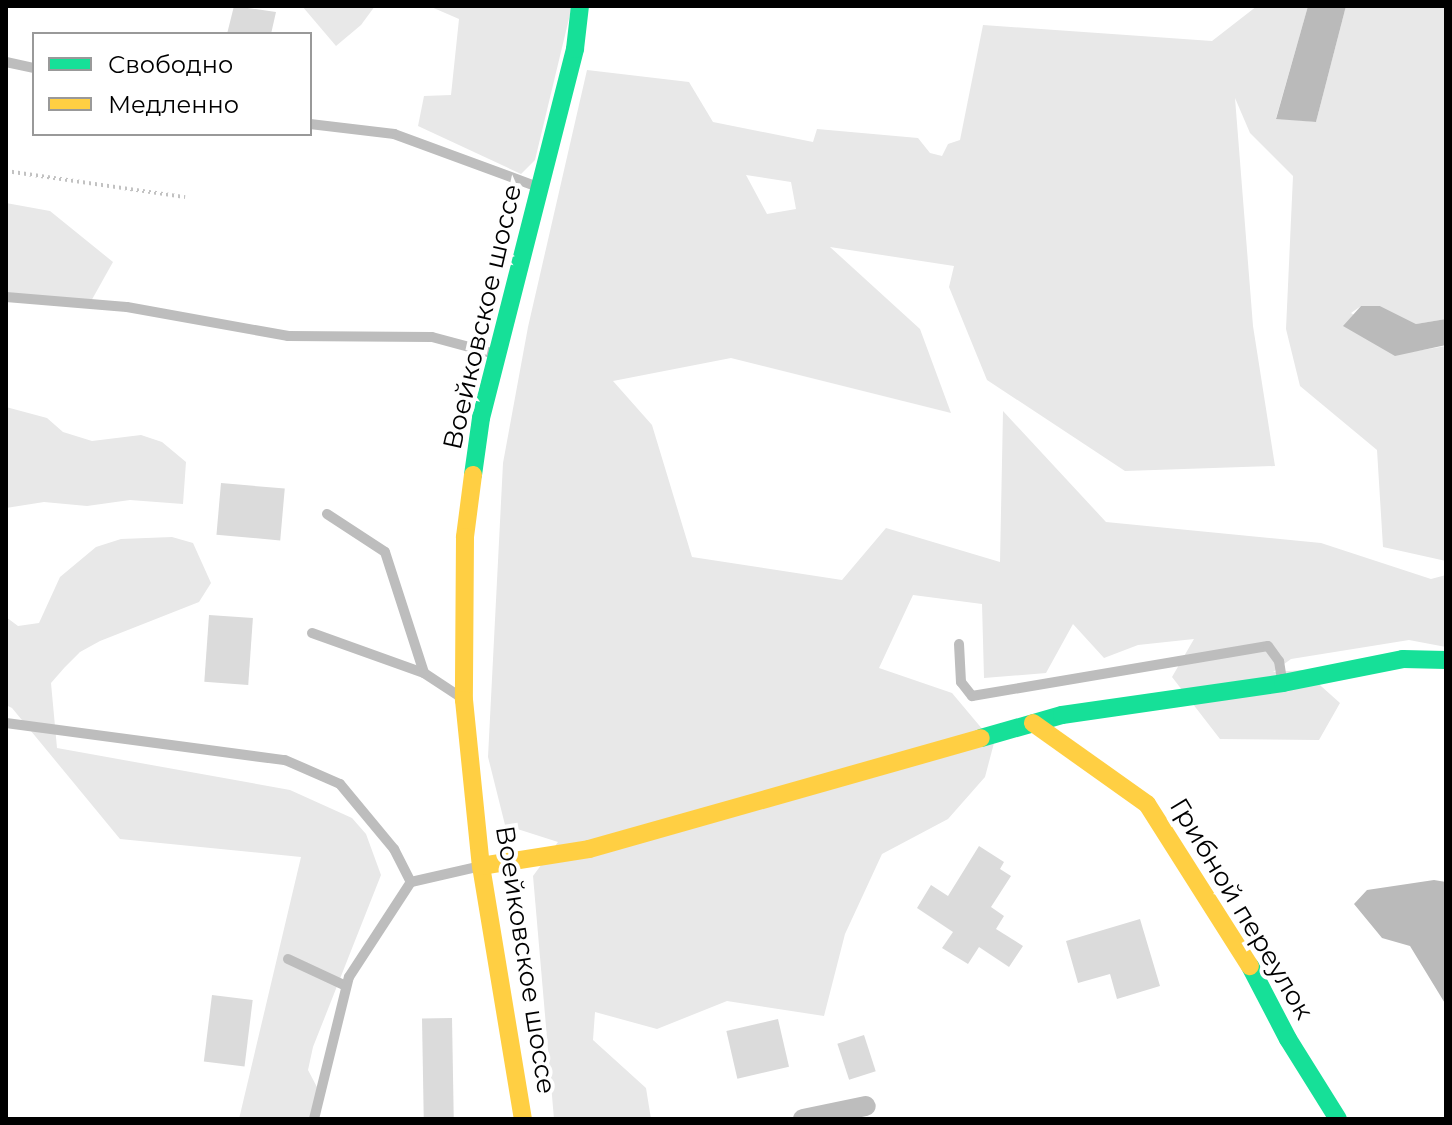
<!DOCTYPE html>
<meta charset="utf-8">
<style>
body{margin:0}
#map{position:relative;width:1452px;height:1125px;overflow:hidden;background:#fff;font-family:Montserrat,sans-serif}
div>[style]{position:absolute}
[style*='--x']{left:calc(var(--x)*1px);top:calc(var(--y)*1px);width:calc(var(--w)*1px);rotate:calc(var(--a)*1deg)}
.green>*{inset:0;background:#e8e8e8}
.water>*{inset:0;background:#bababa}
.building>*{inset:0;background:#dbdbdb;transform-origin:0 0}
.path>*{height:4px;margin-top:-2px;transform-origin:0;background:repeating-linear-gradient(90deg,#c2c2c2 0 2px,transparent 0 6px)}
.lane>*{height:10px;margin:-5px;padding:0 5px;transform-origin:5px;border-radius:5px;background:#bdbdbd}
.street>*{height:20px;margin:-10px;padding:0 10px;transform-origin:10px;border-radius:10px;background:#bdbdbd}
.fast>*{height:18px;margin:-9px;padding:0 9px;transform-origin:9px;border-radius:9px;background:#16e098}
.slow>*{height:18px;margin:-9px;padding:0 9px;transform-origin:9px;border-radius:9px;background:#ffcf43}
span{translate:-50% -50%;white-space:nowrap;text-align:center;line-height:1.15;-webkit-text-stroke:8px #fff;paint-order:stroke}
.street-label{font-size:26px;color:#000}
.frame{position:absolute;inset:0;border:8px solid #000;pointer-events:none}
.legend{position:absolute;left:32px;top:32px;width:280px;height:104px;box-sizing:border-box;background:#fff;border:2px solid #999;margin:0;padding:10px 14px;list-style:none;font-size:24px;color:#000}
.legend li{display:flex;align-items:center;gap:16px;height:40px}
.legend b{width:40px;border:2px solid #999}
</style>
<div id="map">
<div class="green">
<i style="clip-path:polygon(302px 6px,375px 6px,361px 25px,336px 46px)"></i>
<i style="clip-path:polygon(429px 6px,572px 6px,535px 160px,521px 174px,418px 126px,424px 96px,451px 95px,459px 19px)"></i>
<i style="clip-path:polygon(evenodd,1257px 6px,1308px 6px,1276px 118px,1316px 122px,1346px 6px,1446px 6px,1446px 319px,1416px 324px,1380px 306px,1361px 306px,1351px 313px,1410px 352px,1446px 346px,1446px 561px,1383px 547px,1377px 450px,1300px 386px,1286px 329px,1293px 176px,1250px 133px,1235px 98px,1253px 326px,1275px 466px,1125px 471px,987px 380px,949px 287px,954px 266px,830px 247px,920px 329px,951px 413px,731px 358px,613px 381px,652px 425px,692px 557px,842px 580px,886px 528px,1000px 562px,1003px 411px,1106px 522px,1321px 543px,1431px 579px,1446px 575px,1446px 647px,1409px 640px,1291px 659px,1273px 672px,1303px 670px,1340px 703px,1319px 740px,1220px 739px,1172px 677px,1194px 639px,1138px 645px,1104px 658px,1073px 624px,1046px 673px,984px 678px,982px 604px,913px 595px,879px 668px,952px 693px,994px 743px,985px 777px,948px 819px,882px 854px,845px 934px,824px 1016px,727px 1001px,657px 1029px,595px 1012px,593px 1040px,646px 1088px,651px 1119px,554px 1119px,533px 876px,558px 842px,505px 825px,488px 757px,503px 463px,528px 327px,587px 70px,689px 82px,713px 122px,813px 142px,817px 129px,918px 138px,930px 153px,942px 156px,948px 144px,960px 140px,983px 25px,1212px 41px,1257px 6px,746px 175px,791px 182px,796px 209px,767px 214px,746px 175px)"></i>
<i style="clip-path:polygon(6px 203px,50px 211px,113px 262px,90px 303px,6px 297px)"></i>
<i style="clip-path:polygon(6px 407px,47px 418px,63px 432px,92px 441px,141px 435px,162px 442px,186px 462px,183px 504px,130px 500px,87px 506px,44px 502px,6px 508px)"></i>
<i style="clip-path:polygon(172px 537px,193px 543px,211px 583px,199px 602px,100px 641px,80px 652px,65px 667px,51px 683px,57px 748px,290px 790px,352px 818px,366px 834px,381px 875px,313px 1047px,308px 1070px,318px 1089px,319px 1119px,239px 1119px,301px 857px,120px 839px,12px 708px,6px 705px,6px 617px,18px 626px,39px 623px,60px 577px,96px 547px,121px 539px)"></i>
</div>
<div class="water">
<i style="clip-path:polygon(1308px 6px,1346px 6px,1316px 122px,1276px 119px)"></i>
<i style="clip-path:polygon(1361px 306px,1380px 306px,1416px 324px,1446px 319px,1446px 345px,1395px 356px,1343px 326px)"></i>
<i style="clip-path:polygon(1434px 880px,1446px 882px,1446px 1005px,1410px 946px,1382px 938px,1354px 904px,1367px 890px)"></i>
</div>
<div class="building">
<i style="clip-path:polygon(234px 6px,276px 12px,271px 34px,227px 34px)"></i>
<i style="left:221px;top:483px;width:64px;height:52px;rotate:5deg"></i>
<i style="left:209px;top:615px;width:44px;height:67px;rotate:4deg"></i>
<i style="clip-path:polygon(979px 846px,1004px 862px,1000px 869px,1011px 876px,991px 907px,1004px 916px,996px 929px,1023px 946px,1009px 967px,979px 947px,968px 964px,942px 948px,953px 932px,917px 908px,931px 885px,948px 896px)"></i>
<i style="clip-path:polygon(1140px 919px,1160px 986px,1117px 999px,1110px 974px,1078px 983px,1066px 941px)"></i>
<i style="left:212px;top:995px;width:41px;height:67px;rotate:7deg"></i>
<i style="left:452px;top:1018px;width:101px;height:30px;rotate:89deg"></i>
<i style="left:778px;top:1019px;width:49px;height:53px;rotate:77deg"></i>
<i style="left:864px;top:1035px;width:38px;height:28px;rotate:72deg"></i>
</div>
<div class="path">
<i style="--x:6;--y:171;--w:181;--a:8.3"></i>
</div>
<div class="lane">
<i style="--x:6;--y:62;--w:29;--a:12"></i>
<i style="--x:310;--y:124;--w:85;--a:6.8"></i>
<i style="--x:394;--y:134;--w:153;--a:20.2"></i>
<i style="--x:6;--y:297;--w:121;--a:4.7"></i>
<i style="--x:127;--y:307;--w:164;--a:10.2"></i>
<i style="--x:288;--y:336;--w:144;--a:0.4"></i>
<i style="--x:432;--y:337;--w:65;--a:15.1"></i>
<i style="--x:327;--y:514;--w:69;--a:33.2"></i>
<i style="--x:385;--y:552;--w:127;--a:72.1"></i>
<i style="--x:312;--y:633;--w:119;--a:19.7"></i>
<i style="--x:424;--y:673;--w:42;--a:33.3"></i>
<i style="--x:959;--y:644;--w:38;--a:87"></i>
<i style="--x:961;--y:682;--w:18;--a:52"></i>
<i style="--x:972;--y:696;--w:300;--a:-9.6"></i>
<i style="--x:1268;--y:646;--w:19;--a:54"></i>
<i style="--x:1279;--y:661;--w:19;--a:81"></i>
<i style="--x:6;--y:723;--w:281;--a:7.6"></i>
<i style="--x:285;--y:760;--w:60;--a:23.6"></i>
<i style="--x:340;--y:784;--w:85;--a:50.3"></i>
<i style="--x:394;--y:849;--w:37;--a:63"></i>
<i style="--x:411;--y:882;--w:68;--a:-12.8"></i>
<i style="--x:288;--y:959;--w:64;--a:25"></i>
<i style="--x:314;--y:1119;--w:146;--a:-76.2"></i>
<i style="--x:349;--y:977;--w:113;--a:-56.9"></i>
</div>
<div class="street">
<i style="--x:803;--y:1119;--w:64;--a:-11.7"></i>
</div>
<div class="fast">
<i style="--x:473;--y:475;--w:58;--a:-82"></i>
<i style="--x:481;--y:418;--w:381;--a:-75.7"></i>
<i style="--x:575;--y:49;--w:43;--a:-83.4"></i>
<i style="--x:981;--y:738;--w:84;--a:-15.9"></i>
<i style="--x:1062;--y:715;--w:223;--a:-8.2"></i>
<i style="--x:1283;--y:683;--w:122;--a:-11.3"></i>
<i style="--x:1403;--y:659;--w:43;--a:1.3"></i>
<i style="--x:1250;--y:966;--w:82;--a:62.5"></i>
<i style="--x:1288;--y:1039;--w:94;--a:58"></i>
</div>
<div class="slow">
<i style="--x:473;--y:475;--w:63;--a:97.4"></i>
<i style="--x:465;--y:537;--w:163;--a:90.4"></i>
<i style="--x:464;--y:700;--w:167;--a:84.2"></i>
<i style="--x:481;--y:866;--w:256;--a:80.6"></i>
<i style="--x:1033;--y:723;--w:140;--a:35.4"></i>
<i style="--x:1147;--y:804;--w:192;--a:57.6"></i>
<i style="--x:481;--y:866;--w:109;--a:-8.9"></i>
<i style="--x:589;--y:849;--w:407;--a:-15.8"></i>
</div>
<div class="street-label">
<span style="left:483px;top:317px;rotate:-77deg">Воейковское шоссе</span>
<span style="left:1241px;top:909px;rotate:59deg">Грибной переулок</span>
<span style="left:525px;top:960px;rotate:81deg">Воейковское шоссе</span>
</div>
<div class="frame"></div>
<ul class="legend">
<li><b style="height:10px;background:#16e098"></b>Свободно</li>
<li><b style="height:10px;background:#ffcf43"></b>Медленно</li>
</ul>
</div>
